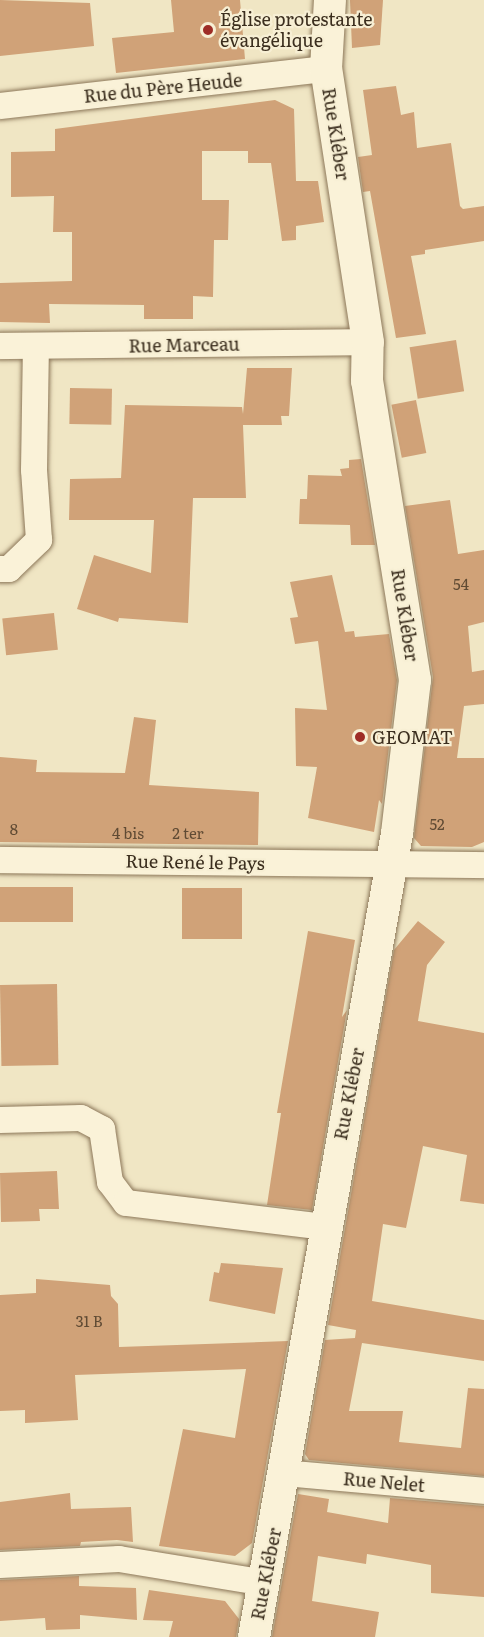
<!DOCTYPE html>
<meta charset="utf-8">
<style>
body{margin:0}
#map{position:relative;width:484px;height:1637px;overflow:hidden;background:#f0e6c4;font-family:Literata,serif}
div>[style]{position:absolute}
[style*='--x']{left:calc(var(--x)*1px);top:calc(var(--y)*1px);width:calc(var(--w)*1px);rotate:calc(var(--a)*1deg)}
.building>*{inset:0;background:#d0a278;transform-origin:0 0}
.roads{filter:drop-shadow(0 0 2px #8c7759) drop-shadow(0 0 2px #8c7759)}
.minor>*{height:26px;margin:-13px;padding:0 13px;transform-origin:13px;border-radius:13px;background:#faf2d8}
.tertiary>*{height:32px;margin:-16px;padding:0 16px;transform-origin:16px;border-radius:16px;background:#faf2d8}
.dots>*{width:16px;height:16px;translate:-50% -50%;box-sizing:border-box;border:3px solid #f7efd4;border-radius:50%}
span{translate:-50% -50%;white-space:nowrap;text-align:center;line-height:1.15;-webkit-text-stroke:4.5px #f7efd4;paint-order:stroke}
.number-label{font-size:15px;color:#604b34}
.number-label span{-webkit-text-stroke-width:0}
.poi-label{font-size:18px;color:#3b2e1e}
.left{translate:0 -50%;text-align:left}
.street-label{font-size:18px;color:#3b2e1e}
</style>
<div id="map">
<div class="building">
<i style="clip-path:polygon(0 0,90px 3px,94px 46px,0 56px)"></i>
<i style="clip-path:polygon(171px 0,240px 0,245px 59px,116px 73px,112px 38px,174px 32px)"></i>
<i style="clip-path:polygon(350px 0,383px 0,380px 45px,352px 48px)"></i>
<i style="clip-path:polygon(396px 86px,401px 115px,414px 112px,417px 148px,451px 143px,460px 206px,463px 209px,484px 206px,484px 241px,425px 250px,425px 254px,411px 256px,426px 334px,396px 338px,370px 191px,363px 192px,358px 157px,372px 155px,363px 90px)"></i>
<i style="clip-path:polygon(275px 100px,294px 109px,296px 181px,318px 181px,324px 222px,296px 226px,296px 240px,282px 241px,271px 163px,248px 163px,248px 151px,202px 151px,202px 200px,229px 200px,228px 240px,214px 240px,213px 297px,193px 296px,193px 319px,144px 319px,144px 305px,49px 304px,50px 323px,0 322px,0 283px,72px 281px,72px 232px,53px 232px,54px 196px,11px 197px,11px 152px,55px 151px,55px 129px)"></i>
<i style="left:456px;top:340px;width:52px;height:47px;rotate:81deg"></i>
<i style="clip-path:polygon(247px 368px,292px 368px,289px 416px,281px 416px,282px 425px,243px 425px,246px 498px,193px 498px,188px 623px,119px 618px,118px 622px,77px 609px,94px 555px,151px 573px,154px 520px,69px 520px,70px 479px,121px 478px,125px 405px,242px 407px,243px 414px)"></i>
<i style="left:70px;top:388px;width:42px;height:36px;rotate:1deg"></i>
<i style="left:416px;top:400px;width:54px;height:25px;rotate:79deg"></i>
<i style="clip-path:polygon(361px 459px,375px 545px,351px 545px,350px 525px,299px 524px,300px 499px,307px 499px,308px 475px,342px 476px,340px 469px,349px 468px,349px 460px)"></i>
<i style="clip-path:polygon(450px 500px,458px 554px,484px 550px,484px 622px,468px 626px,472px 672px,484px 670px,484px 704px,464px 706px,457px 758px,484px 758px,484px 842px,472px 847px,421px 846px,414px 838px,433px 677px,405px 506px)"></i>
<i style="clip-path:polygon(332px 575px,345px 632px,354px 631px,355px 637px,389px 634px,397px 680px,382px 804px,379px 800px,374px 832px,308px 818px,317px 767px,296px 766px,295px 708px,327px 710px,318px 641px,295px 644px,290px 618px,298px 617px,290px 582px)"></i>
<i style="left:54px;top:613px;width:37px;height:52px;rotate:84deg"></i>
<i style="clip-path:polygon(134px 717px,156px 720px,149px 785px,259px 792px,258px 845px,0 842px,0 757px,37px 760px,36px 772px,125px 773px)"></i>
<i style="left:0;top:887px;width:73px;height:35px"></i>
<i style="left:182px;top:888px;width:60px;height:51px"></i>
<i style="clip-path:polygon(418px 921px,445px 942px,427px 965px,418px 1021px,484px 1033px,484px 1204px,460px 1201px,467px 1155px,423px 1146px,406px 1228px,383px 1224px,372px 1301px,484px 1320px,484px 1361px,362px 1343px,349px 1411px,403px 1411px,399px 1442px,461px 1448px,468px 1388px,484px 1389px,484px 1476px,309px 1460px,305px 1454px,325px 1340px,355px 1338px,356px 1330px,328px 1325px,394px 950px)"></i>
<i style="clip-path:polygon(308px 931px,355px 940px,342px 1017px,347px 1010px,312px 1210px,267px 1205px,281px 1113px,277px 1113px)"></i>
<i style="left:57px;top:984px;width:81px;height:57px;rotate:89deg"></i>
<i style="clip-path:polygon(57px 1171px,59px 1209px,39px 1209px,40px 1221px,1px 1222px,0 1173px)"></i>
<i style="clip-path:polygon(221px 1263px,283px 1268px,275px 1314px,209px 1301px,214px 1272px,219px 1273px)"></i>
<i style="clip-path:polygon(36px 1279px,110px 1285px,111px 1296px,118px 1304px,119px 1347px,288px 1341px,252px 1543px,235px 1556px,159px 1546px,183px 1429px,235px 1438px,246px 1369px,75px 1375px,78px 1420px,25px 1423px,25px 1410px,0 1411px,0 1295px,36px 1293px)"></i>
<i style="clip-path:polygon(70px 1493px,71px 1509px,131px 1507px,133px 1542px,117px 1540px,81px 1542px,80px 1546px,0 1550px,0 1502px)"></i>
<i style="clip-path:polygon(298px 1494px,329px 1499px,327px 1512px,388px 1523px,390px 1498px,484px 1506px,484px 1597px,431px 1593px,431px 1565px,367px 1554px,366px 1564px,318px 1556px,312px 1601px,379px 1612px,375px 1637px,272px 1637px)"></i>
<i style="clip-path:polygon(79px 1576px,79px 1586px,136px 1588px,137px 1620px,80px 1615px,80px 1629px,46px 1630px,45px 1618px,0 1621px,0 1580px)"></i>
<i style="clip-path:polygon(149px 1590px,225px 1601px,239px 1619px,236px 1637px,169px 1637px,173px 1621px,143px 1620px)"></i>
</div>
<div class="roads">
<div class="minor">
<i style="--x:0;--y:106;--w:328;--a:-6.5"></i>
<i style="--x:0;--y:346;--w:368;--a:-0.6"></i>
<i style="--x:0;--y:569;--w:9;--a:0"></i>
<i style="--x:9;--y:569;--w:42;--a:-44"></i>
<i style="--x:39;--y:540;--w:70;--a:-94.1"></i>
<i style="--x:34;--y:470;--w:123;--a:-89.1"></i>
<i style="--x:0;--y:860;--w:484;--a:0.6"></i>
<i style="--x:0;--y:1120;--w:81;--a:-1.4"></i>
<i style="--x:81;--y:1118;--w:24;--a:28"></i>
<i style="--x:102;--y:1129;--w:54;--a:81.4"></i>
<i style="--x:110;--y:1182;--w:26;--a:53"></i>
<i style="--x:126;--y:1203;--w:199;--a:6.9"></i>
<i style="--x:284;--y:1473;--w:201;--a:5.1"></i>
<i style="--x:0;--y:1565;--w:119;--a:-2.9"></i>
<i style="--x:119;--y:1559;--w:148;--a:9.3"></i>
</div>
<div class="tertiary">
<i style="--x:254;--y:1637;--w:817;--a:-79.91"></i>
<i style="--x:397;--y:833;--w:154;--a:-83.3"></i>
<i style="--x:415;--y:680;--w:303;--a:-99.1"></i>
<i style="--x:367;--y:381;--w:39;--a:-89"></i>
<i style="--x:368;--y:342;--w:276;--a:-98.7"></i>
<i style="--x:326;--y:69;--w:69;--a:-86.7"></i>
</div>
</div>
<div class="dots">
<i style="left:208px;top:30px;background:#9e2d26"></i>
<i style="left:360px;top:737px;background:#9e2d26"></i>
</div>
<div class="number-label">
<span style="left:461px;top:584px">54</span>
<span style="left:437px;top:824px">52</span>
<span style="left:14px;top:829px">8</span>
<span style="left:128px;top:833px">4 bis</span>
<span style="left:188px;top:833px">2 ter</span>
<span style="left:89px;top:1321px">31 B</span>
</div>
<div class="poi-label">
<span class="left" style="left:220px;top:30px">Église protestante<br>évangélique</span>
<span class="left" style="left:372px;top:737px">GEOMAT</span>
</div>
<div class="street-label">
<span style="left:163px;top:88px;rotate:-6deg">Rue du Père Heude</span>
<span style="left:336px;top:134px;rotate:81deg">Rue Kléber</span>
<span style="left:184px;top:345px;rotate:-1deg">Rue Marceau</span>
<span style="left:405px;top:615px;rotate:81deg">Rue Kléber</span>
<span style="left:195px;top:862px;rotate:1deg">Rue René le Pays</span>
<span style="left:349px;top:1094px;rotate:-79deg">Rue Kléber</span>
<span style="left:384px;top:1482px;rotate:5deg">Rue Nelet</span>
<span style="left:266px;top:1574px;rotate:-79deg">Rue Kléber</span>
</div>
</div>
